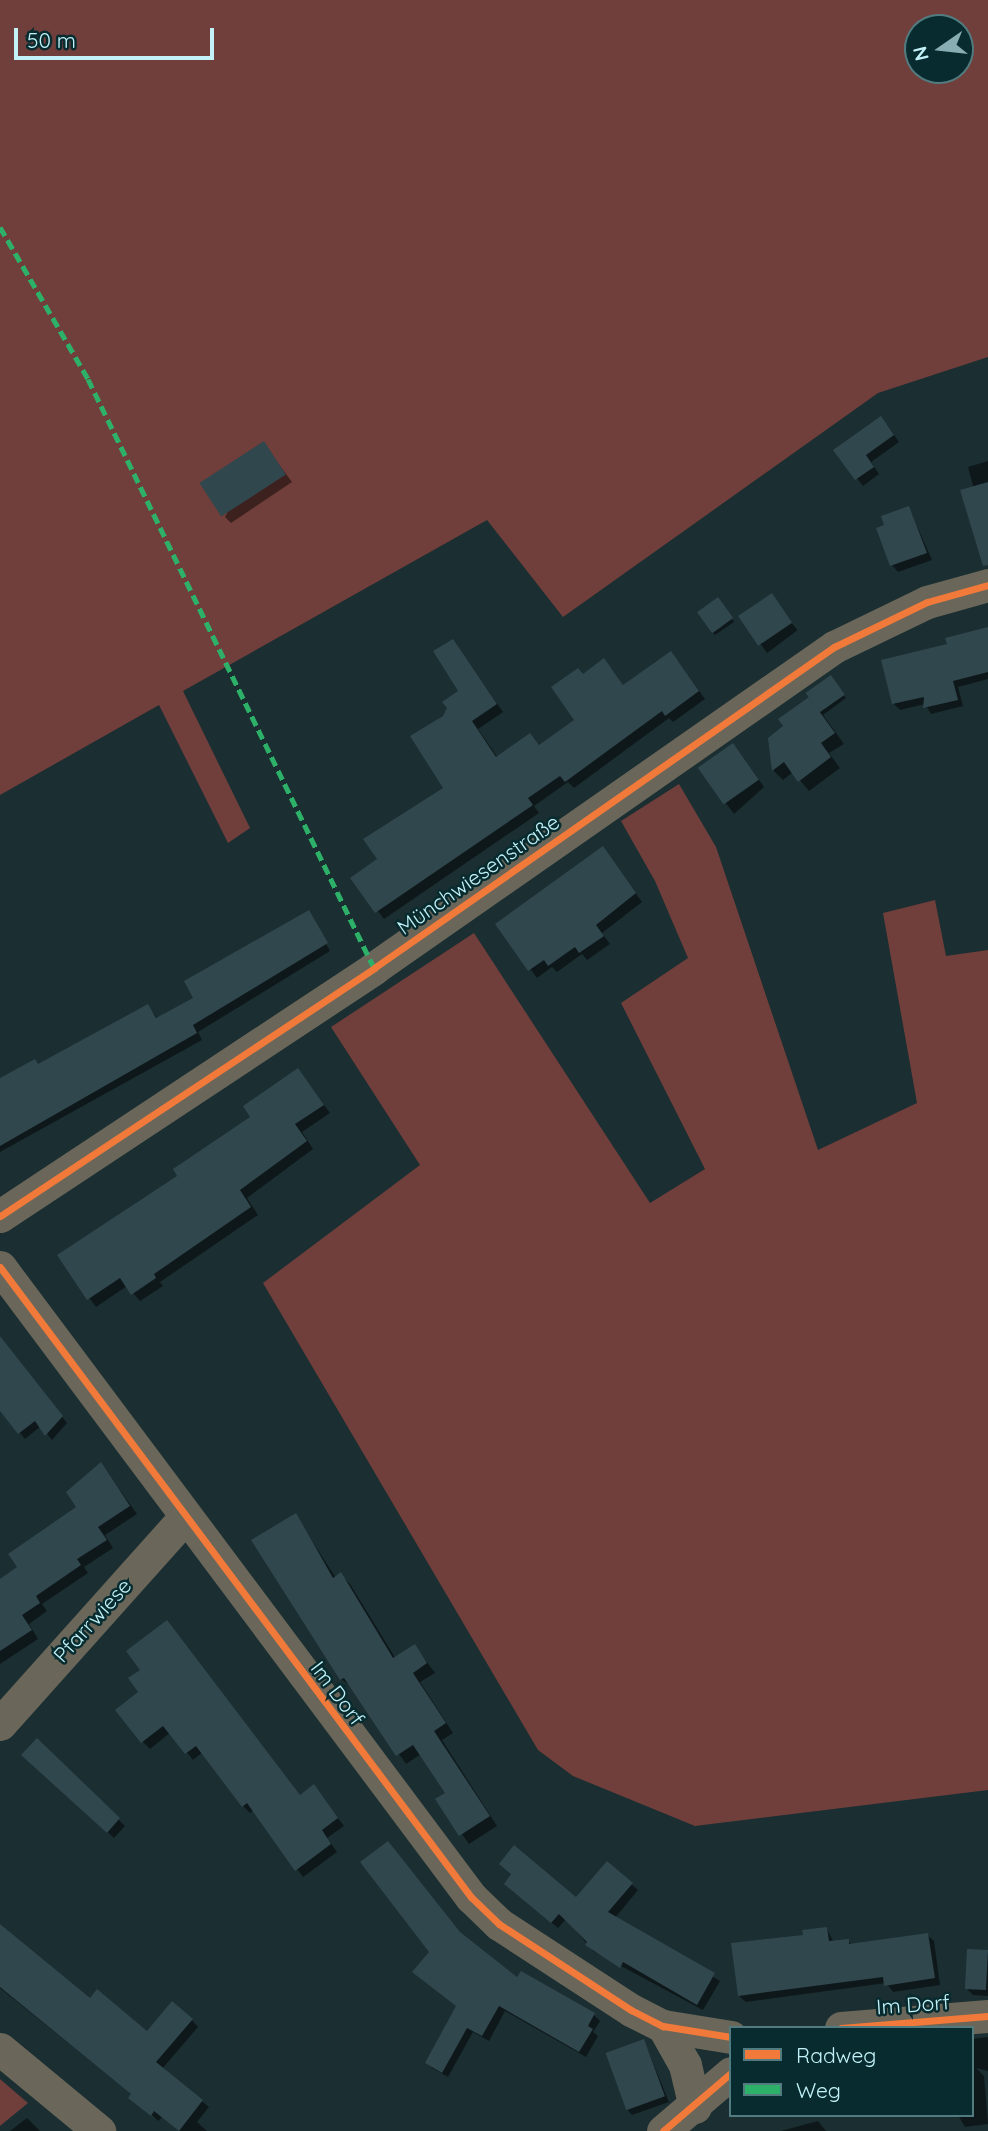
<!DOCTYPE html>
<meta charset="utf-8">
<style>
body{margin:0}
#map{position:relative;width:988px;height:2131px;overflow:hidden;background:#1b2e31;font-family:Quicksand,sans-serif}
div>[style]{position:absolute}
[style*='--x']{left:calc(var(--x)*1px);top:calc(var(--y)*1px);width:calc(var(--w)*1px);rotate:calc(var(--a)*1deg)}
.green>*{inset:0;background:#713f3b}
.shadow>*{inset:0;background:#0007;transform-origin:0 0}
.building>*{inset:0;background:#30474e;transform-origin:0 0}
.minor>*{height:33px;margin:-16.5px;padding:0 16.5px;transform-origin:16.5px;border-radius:16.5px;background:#6a675a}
.quiet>*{height:5px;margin-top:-2.5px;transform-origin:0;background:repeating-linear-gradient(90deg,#2db169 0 10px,transparent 0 15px)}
.cycleway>*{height:7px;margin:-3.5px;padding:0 3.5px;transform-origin:3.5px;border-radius:3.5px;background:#f17a3a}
span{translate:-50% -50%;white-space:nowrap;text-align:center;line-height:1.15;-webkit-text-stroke:5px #072b2f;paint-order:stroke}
.street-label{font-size:21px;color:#c2f2f8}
.legend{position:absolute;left:729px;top:2026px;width:245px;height:91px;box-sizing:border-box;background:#072b2f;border:2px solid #527b7f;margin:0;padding:9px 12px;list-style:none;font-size:21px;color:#c2f2f8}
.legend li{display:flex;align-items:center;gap:14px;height:35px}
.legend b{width:35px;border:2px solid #527b7f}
.north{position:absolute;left:904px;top:14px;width:70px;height:70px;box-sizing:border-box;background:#072b2f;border:2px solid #527b7f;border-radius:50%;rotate:256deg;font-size:19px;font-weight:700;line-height:28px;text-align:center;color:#c2f2f8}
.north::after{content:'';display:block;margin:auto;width:24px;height:32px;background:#88adb2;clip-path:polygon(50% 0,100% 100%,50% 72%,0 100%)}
.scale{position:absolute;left:14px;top:28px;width:200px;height:32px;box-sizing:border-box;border:4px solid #c2f2f8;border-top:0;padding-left:9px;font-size:21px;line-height:24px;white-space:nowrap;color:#c2f2f8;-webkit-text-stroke:5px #072b2f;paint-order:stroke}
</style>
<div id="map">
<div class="green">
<i style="clip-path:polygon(evenodd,0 0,988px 0,988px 357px,878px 393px,563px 617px,487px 520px,183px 691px,250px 828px,228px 843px,159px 705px,0 795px,0 0,918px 28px,960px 28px,960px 70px,918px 70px,918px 28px)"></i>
<i style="clip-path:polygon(679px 784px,716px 847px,818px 1150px,917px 1103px,883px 913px,935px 900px,946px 956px,988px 950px,988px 1790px,695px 1826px,573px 1776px,538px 1750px,263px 1283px,420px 1165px,331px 1027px,474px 933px,650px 1203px,705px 1169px,621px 1003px,688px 958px,655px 881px,621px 821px)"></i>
<i style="clip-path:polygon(0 2079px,28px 2103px,0 2126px)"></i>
</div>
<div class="shadow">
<i style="clip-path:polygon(887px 425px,899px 442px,871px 462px,879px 474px,863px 486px,836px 451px)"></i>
<i style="clip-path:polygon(264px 444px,292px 482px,231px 523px,225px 517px)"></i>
<i style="clip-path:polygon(988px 461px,988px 543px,968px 467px)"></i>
<i style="clip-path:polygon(909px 508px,932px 560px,898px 572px,892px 565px)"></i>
<i style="left:771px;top:595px;width:44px;height:38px;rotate:53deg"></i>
<i style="clip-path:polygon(721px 602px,734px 622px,715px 635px,712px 632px)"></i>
<i style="clip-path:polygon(988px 629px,988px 679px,958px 687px,963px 706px,931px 714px,925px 704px,900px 710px,894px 704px,949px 645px)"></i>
<i style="clip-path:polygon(453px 641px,503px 712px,478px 729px,498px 758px,530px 735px,540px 746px,576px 721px,584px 676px,611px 668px,624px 687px,678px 661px,705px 699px,673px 722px,669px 718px,574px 788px,568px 782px,534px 806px,539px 813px,384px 919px,353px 878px,380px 860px,446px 788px,444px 717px,460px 692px)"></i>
<i style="clip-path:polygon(833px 680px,846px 698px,823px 715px,844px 744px,829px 753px,840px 768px,809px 791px,793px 772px,783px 780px,773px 770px,786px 727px,809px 699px,817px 704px)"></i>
<i style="clip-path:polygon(739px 752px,764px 787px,734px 814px,700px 769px)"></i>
<i style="clip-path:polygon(603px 848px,642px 902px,602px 933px,610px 944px,587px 960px,582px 954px,557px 972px,552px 967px,537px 978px,497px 924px)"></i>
<i style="clip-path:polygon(309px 913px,330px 951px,198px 1032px,202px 1040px,0 1152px,0 1080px,35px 1061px,39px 1065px,148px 1006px,158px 1019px,196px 998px)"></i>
<i style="clip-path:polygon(298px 1070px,330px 1113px,302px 1132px,313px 1149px,247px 1198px,258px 1215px,160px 1282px,163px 1286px,140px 1301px,127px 1286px,96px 1307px,59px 1256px,180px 1177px,252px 1117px)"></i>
<i style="clip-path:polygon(0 1336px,67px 1423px,52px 1440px,41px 1426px,25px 1439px,0 1408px)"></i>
<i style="clip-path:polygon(101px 1464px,137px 1514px,105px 1535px,113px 1548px,84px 1567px,88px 1573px,42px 1604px,47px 1611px,29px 1624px,38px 1639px,0 1664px,0 1585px,79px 1508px)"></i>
<i style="clip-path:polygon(295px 1515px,336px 1578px,341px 1575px,350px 1584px,396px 1659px,415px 1646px,435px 1673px,420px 1682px,453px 1733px,442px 1740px,497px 1826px,469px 1844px,438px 1800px,447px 1794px,421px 1754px,406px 1764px,352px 1687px,341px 1679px)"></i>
<i style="clip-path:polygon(141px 1692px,301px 1796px,314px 1787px,344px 1826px,327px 1838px,337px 1852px,303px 1877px,254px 1810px,250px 1813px,243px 1806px,203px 1752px,193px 1760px,171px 1732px,150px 1749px,143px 1742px)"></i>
<i style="clip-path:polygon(37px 1740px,125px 1826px,114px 1838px,30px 1762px)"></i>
<i style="clip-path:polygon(607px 1863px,638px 1890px,615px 1918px,720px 1981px,703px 2010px,593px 1951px,566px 1919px,558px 1928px,512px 1890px,577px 1899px)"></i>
<i style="clip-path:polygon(0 1926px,90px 2001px,147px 2033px,192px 2020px,198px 2027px,162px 2069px,209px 2107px,197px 2122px,207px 2131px,180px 2131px,162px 2117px,158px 2121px,133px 2095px,0 1988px)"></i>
<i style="clip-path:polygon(827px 1929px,834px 1943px,848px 1941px,853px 1946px,927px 1935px,934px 1941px,940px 1985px,893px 1992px,886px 1983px,746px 2002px,739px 1996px,805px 1936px)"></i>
<i style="clip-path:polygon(462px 1937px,517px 1980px,521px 1973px,594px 2015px,600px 2021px,593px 2032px,598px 2036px,586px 2057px,505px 2011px,489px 2041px,473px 2032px,448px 2077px,432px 2068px,427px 2063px,458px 2007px)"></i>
<i style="clip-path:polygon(988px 1952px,988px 1996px,973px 1995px,967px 1989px)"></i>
<i style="clip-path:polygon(988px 2037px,988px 2071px,976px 2068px,984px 2076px,988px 2124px,965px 2127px,958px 2115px,972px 2115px,972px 2039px)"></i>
<i style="clip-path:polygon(644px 2041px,669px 2102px,632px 2115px,627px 2109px)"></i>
<i style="clip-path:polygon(27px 2118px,40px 2131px,10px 2131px)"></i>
<i style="clip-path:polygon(818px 2121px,826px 2131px,781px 2131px)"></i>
</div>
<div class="building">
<i style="clip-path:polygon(881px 416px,894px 435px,866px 455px,874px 467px,855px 480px,833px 450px)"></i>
<i style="left:264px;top:441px;width:40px;height:77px;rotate:57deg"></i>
<i style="clip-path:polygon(988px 482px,988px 565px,983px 566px,960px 490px)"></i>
<i style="clip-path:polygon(909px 506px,927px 553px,890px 566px,876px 528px,884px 525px,881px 516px)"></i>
<i style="left:772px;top:593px;width:36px;height:41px;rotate:56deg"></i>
<i style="left:718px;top:597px;width:26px;height:26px;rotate:54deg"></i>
<i style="clip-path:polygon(988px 627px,988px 672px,953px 681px,958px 700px,923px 708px,924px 697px,892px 704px,881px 660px,947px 644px,945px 638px)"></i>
<i style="clip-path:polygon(453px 639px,497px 704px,472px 721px,496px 757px,530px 733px,539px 745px,574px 720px,551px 687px,578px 668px,583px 674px,604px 658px,623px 685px,671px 651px,699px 691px,665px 716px,662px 711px,565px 782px,560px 776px,528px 798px,533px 805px,375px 913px,350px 878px,377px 859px,363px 839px,443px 788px,410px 736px,443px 716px,447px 708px,442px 702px,458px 691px,433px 651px)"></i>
<i style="left:831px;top:675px;width:24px;height:31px;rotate:55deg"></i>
<i style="clip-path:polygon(809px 697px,835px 733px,821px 743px,831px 757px,798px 782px,784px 762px,772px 771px,768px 738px,783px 726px,778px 719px)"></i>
<i style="left:733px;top:743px;width:45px;height:43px;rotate:55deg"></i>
<i style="clip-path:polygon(603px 846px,636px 893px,596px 925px,604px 936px,579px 953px,575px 947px,548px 966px,544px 960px,528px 971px,495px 924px)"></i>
<i style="clip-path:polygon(309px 910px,328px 943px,193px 1025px,197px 1033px,0 1146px,0 1078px,35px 1059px,38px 1064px,148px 1004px,156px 1018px,193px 998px,184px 981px)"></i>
<i style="clip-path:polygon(298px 1068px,324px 1105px,295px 1124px,307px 1141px,240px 1190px,251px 1207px,154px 1274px,156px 1278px,131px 1295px,120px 1278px,87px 1300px,57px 1255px,177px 1176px,173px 1169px,250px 1117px,243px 1106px)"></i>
<i style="clip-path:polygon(0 1336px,63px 1416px,45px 1436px,35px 1421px,18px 1434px,0 1411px)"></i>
<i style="clip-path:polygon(101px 1462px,130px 1506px,98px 1527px,107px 1540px,77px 1559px,81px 1565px,36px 1596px,40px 1603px,22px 1615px,32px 1630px,0 1651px,0 1579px,17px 1567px,8px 1554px,76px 1507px,66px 1492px)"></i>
<i style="clip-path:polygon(296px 1513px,333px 1578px,341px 1572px,393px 1658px,415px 1644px,427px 1663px,413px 1673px,446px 1723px,434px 1731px,490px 1816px,459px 1836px,435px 1799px,445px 1793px,413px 1745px,396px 1756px,344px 1678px,340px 1680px,251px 1540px)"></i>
<i style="clip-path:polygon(167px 1620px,300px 1795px,314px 1784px,338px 1818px,322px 1830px,331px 1844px,295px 1871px,247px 1803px,242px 1807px,196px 1746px,185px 1754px,163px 1726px,141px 1743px,115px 1710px,138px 1692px,128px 1678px,140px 1670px,126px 1651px)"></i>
<i style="clip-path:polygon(37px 1738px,120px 1818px,107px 1833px,21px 1755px)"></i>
<i style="clip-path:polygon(388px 1841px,460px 1932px,517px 1977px,521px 1971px,595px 2013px,588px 2026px,593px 2029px,579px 2052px,499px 2006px,482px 2036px,467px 2028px,442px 2073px,425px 2063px,456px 2006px,412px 1972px,429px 1952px,360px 1862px)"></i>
<i style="clip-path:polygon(514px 1845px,576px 1897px,607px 1861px,633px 1883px,608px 1912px,715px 1973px,697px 2005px,623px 1962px,620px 1968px,585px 1945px,587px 1942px,559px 1914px,551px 1923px,504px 1884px,511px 1874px,499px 1864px)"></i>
<i style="clip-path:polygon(0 1924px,90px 1998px,97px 1989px,147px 2031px,172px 2001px,193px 2019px,156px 2062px,203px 2100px,179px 2131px,154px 2111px,151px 2116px,128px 2098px,131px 2094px,0 1987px)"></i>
<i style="clip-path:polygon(827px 1927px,829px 1941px,849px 1939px,849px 1944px,928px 1933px,935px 1978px,884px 1986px,883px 1977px,738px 1996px,731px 1943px,803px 1935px,802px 1930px)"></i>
<i style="left:967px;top:1949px;width:21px;height:40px;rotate:3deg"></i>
<i style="left:644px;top:2039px;width:61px;height:41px;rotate:70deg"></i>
</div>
<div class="minor">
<i style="--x:0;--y:1216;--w:449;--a:-33.5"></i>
<i style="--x:374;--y:968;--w:561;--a:-34.91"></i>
<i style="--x:834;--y:647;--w:103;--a:-25.8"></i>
<i style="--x:927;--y:602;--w:63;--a:-15.6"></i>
<i style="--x:0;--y:1267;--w:787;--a:53.22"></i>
<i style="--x:471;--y:1897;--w:39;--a:44"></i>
<i style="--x:499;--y:1924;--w:158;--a:33.1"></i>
<i style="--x:631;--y:2010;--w:36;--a:27"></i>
<i style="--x:663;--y:2026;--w:69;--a:9.2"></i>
<i style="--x:0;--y:1724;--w:278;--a:-48.2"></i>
<i style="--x:663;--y:2026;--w:45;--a:60.6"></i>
<i style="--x:685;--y:2065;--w:43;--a:76.6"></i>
<i style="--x:841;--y:2028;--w:147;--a:-4.7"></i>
<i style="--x:0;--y:2049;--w:129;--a:39.6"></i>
<i style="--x:663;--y:2131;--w:89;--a:-40.5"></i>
</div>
<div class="quiet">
<i style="--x:0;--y:227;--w:176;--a:59.9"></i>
<i style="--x:88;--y:379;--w:655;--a:64.1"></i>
</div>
<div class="cycleway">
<i style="--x:0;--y:1216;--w:449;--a:-33.5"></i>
<i style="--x:374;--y:968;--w:561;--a:-34.91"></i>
<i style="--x:834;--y:647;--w:103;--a:-25.8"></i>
<i style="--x:927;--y:602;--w:63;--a:-15.6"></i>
<i style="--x:0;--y:1267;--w:787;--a:53.22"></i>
<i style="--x:471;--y:1897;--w:39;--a:44"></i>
<i style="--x:499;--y:1924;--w:158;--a:33.1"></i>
<i style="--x:631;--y:2010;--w:36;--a:27"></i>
<i style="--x:663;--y:2026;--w:69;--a:9.2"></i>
<i style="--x:841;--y:2028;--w:147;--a:-4.7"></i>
<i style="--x:663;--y:2131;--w:89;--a:-40.5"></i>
</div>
<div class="street-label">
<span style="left:478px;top:874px;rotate:-35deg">Münchwiesenstraße</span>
<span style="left:92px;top:1620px;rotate:-48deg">Pfarrwiese</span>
<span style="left:338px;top:1693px;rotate:53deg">Im Dorf</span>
<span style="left:913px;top:2004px;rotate:-4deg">Im Dorf</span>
</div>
<ul class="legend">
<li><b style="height:9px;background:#f17a3a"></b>Radweg</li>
<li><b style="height:9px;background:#2db169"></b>Weg</li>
</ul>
<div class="north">N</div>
<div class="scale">50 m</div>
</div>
